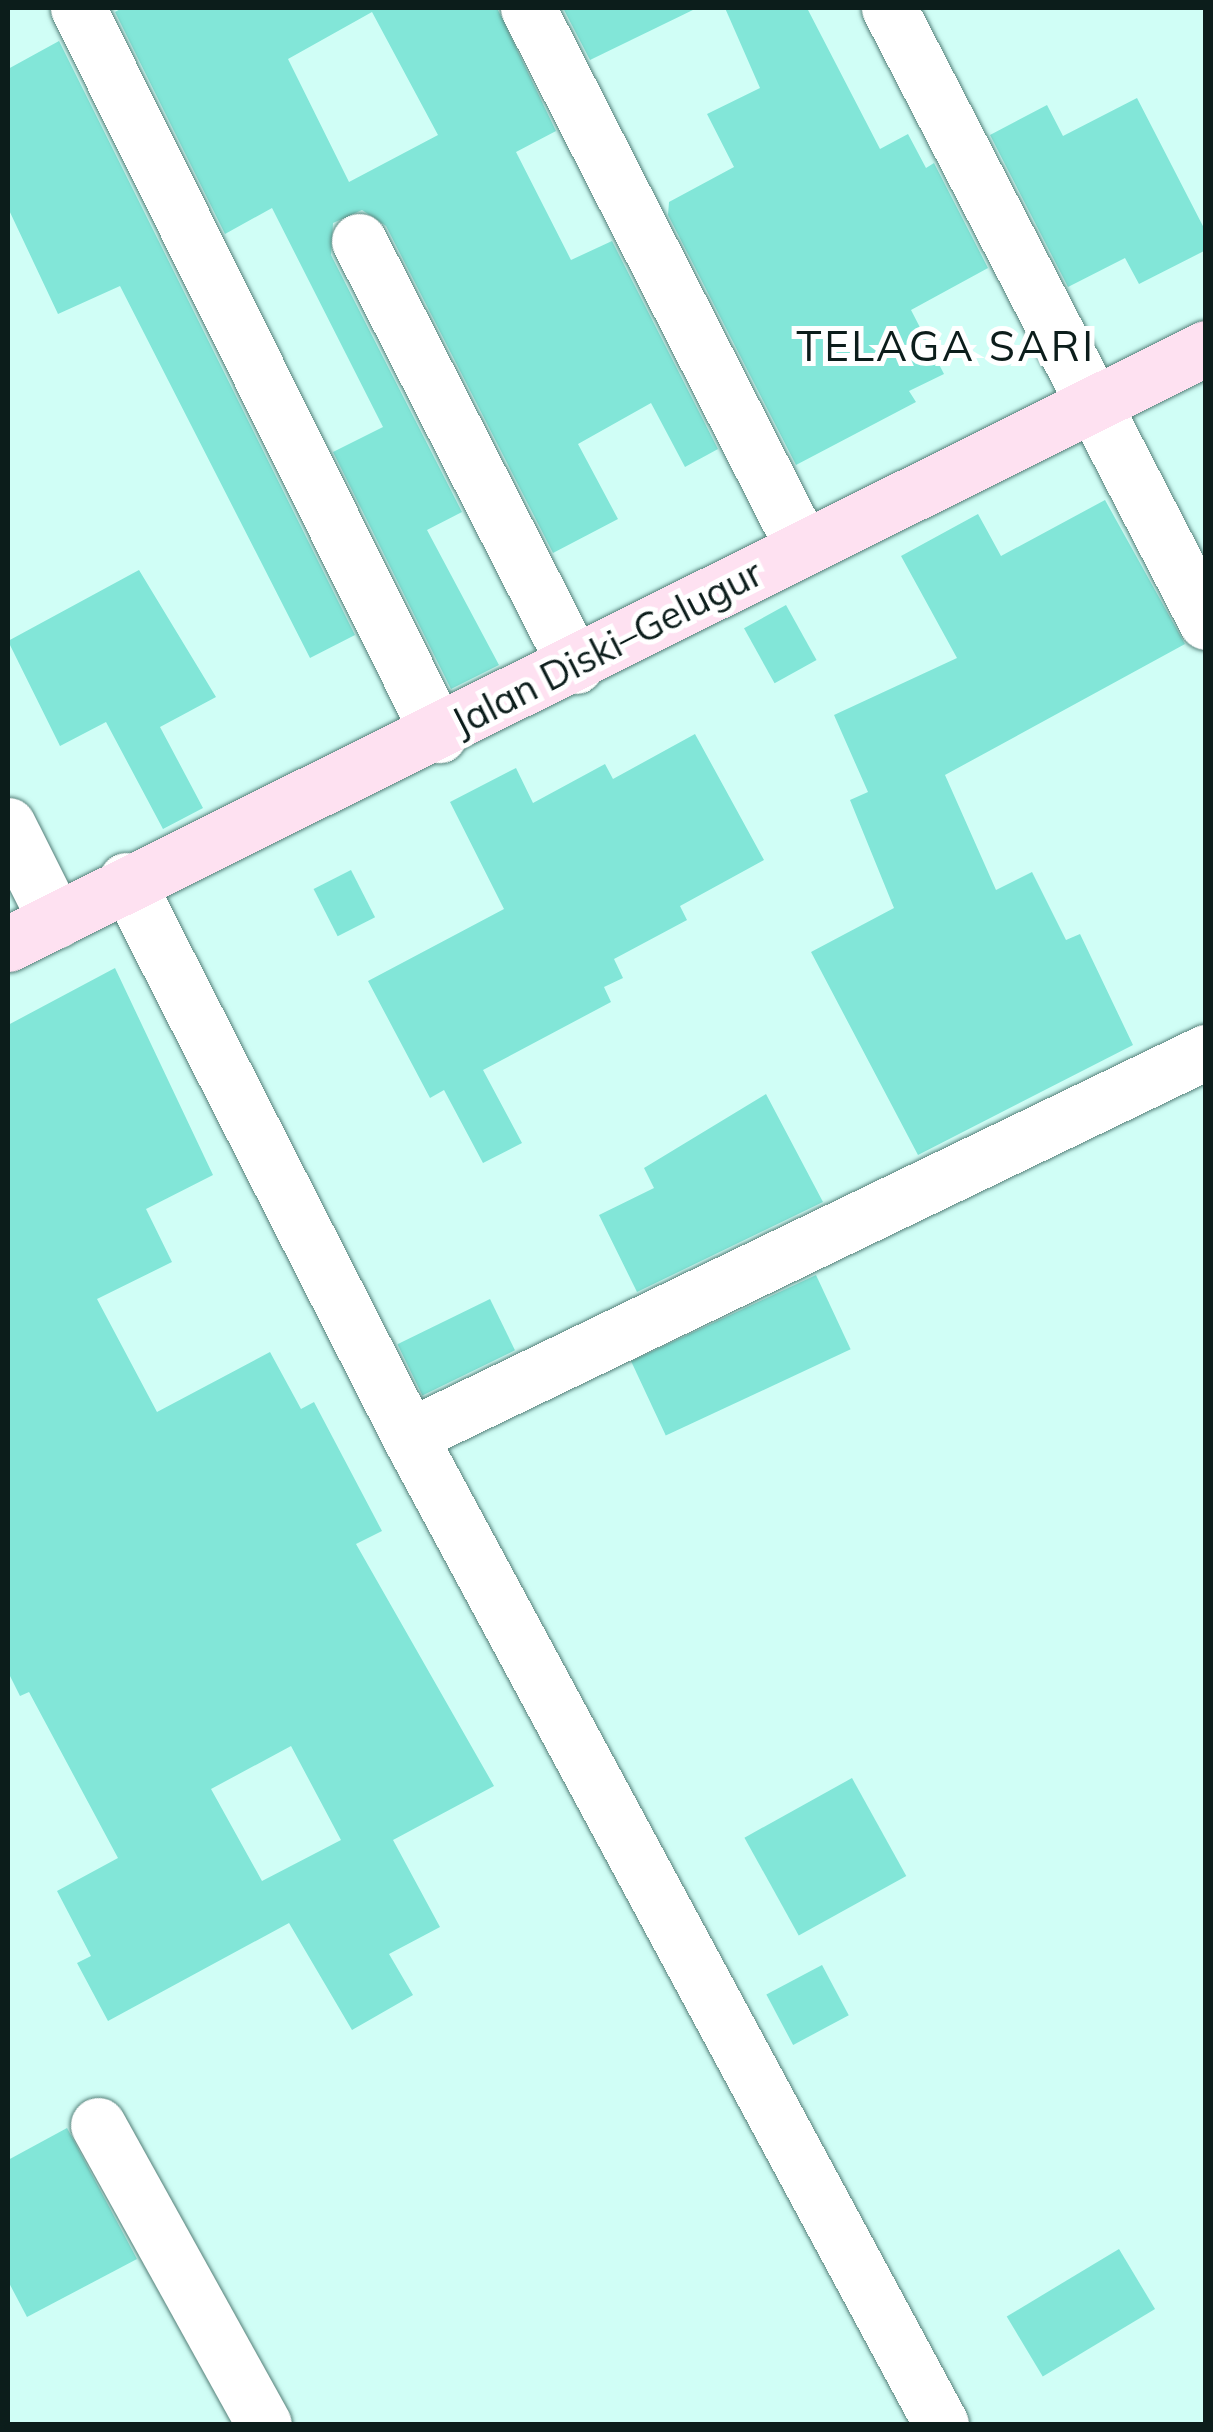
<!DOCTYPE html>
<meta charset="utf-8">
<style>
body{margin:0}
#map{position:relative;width:1213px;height:2432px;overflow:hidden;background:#d0fef6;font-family:Mulish,sans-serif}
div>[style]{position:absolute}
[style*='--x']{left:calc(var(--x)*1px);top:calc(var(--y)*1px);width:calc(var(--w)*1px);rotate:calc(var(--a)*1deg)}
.building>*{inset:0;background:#82e6d8;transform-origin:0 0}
.roads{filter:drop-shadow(0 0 2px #547f78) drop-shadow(0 0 2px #547f78)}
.minor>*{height:55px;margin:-27.5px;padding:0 27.5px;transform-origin:27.5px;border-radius:27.5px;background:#fff}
.secondary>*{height:55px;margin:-27.5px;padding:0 27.5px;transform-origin:27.5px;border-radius:27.5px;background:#fee1f1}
span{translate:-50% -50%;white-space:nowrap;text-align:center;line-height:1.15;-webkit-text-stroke:10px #fff;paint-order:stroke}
.street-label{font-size:38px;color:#0c1d1b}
.quarter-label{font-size:42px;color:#0c1d1b;letter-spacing:2.5px}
.frame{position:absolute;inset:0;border:10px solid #0c1d1b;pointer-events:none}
</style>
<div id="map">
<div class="building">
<i style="clip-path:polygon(evenodd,122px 8px,497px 8px,556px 131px,516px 152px,571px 260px,612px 241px,718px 449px,685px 467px,651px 403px,578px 444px,618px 519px,553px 553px,386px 226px,362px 210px,333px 223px,331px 255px,462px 512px,427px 530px,499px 665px,451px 689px,333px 452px,383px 427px,272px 208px,225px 234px,115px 12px,122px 8px,372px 12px,438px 135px,349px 182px,288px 59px,372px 12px)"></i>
<i style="clip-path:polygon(563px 8px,697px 8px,590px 60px)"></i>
<i style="clip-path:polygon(725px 8px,807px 8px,880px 149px,908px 134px,926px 168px,934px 163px,988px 268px,911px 310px,944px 374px,909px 391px,916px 402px,796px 465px,668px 215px,669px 202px,734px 167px,707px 114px,760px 88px)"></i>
<i style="clip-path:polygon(59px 41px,355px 635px,310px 658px,120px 286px,58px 314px,8px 208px,8px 69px)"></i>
<i style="clip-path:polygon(1137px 98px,1206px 232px,1206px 250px,1139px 284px,1125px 258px,1068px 287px,990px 135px,1047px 105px,1063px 136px)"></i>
<i style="clip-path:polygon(1105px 500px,1185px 644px,945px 775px,996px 890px,1032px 872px,1066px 940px,1080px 934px,1133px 1045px,918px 1155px,811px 952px,894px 908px,850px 800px,868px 792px,834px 715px,957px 658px,901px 556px,978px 514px,1001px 556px)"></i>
<i style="clip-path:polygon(139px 570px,216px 697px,160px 727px,203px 808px,163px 829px,106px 722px,60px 746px,8px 641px)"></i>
<i style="left:786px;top:605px;width:63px;height:48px;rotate:61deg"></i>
<i style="clip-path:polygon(695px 734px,764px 860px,680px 906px,687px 920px,614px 959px,623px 978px,604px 987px,611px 1002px,483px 1070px,522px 1143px,483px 1163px,444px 1090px,430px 1098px,368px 981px,504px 909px,450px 802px,516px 768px,533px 803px,605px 764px,613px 779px)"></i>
<i style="left:351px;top:870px;width:53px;height:42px;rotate:63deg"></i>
<i style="clip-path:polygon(evenodd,115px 968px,213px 1175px,146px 1209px,172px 1262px,97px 1299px,157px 1412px,270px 1352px,301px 1409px,314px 1402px,382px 1531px,356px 1544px,494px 1786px,393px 1840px,440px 1927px,389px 1954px,413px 1995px,352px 2030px,289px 1923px,108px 2021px,77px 1963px,91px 1956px,57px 1891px,118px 1858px,29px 1692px,20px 1696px,8px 1672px,8px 1025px,115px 968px,291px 1746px,341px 1840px,262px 1881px,211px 1789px,291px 1746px)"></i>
<i style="clip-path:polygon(766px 1094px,823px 1202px,637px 1292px,599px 1215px,654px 1188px,644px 1168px)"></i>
<i style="left:816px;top:1275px;width:82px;height:204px;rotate:65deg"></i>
<i style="left:490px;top:1299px;width:57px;height:103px;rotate:64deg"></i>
<i style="left:852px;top:1778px;width:112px;height:123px;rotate:61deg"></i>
<i style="left:822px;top:1965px;width:57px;height:63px;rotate:62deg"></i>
<i style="clip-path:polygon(67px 2128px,137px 2259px,27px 2317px,8px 2281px,8px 2160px)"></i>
<i style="left:1119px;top:2249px;width:70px;height:131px;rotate:59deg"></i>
</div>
<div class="roads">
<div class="minor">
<i style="--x:78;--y:8;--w:812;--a:63.59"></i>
<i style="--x:528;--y:8;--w:604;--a:63.01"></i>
<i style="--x:889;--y:8;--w:691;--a:62.69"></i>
<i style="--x:359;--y:241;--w:477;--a:63"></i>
<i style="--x:8;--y:825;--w:107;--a:63.4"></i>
<i style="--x:126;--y:880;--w:624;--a:63.02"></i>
<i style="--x:409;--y:1436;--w:1122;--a:61.7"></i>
<i style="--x:409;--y:1436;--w:885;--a:-25.73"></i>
<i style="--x:98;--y:2125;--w:342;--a:61"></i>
</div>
<div class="secondary">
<i style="--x:8;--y:944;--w:1338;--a:-26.45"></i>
</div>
</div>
<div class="street-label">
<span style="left:607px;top:648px;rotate:-27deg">Jalan Diski–Gelugur</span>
</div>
<div class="quarter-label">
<span style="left:946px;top:346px">TELAGA SARI</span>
</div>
<div class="frame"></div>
</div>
